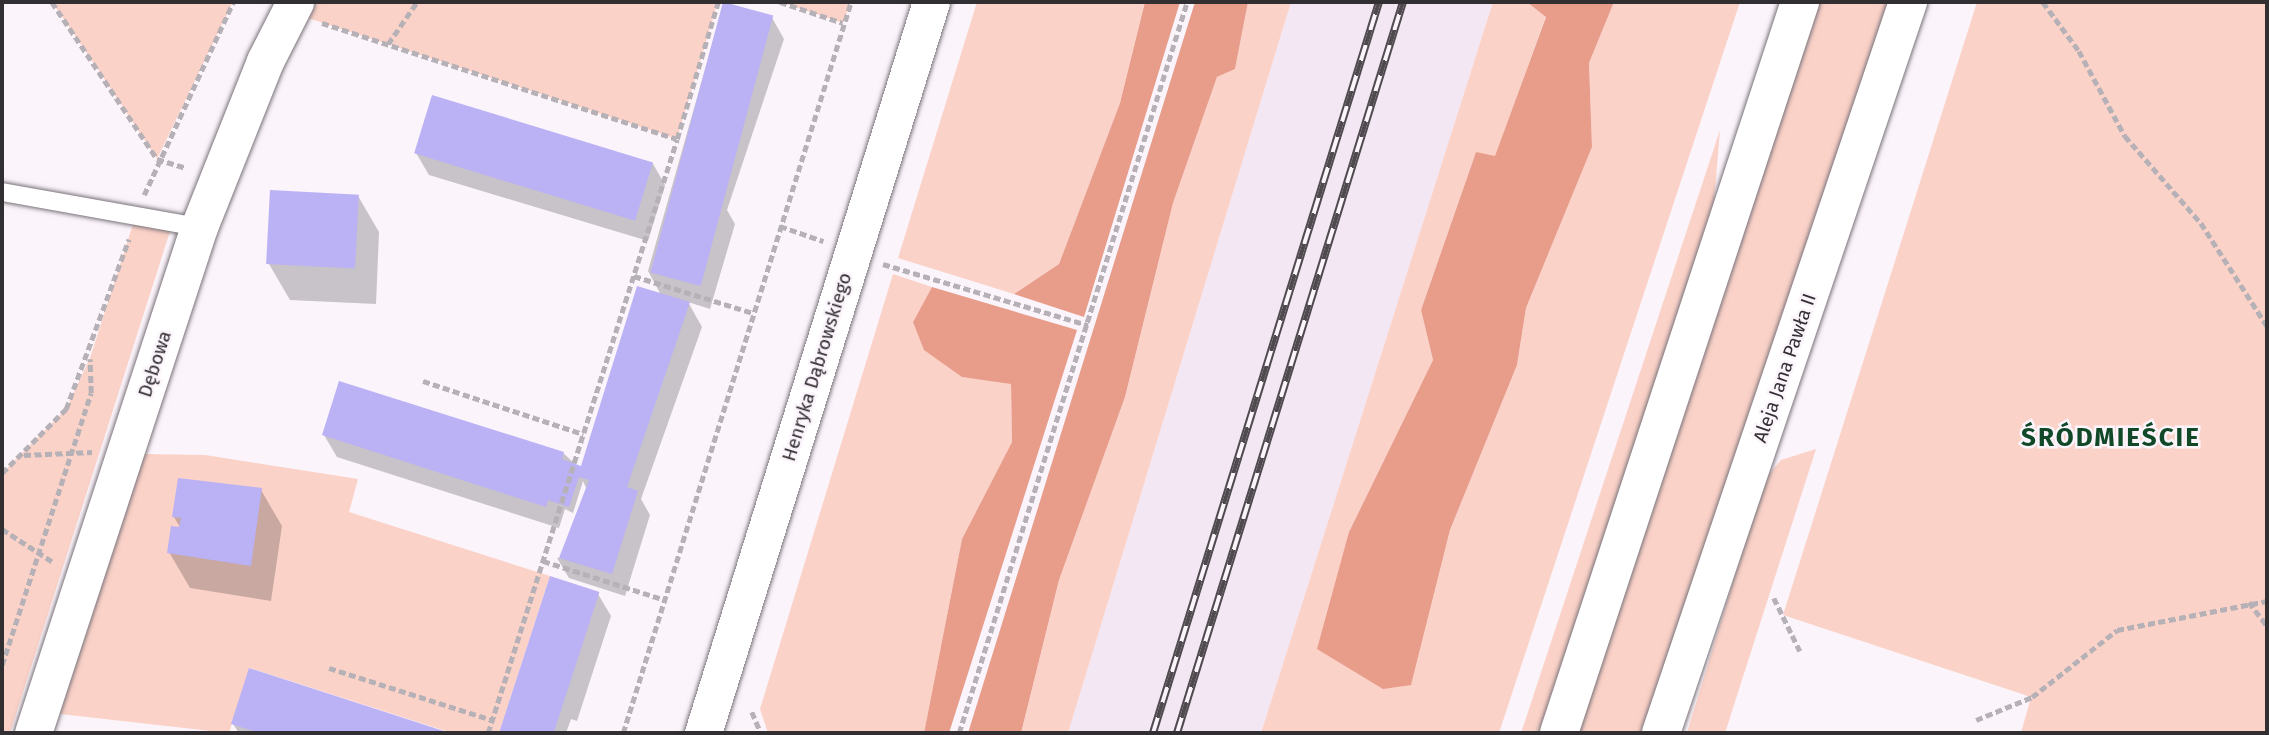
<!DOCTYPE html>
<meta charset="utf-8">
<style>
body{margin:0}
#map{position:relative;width:2269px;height:735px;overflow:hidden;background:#fbf4fb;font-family:"Fira Sans",sans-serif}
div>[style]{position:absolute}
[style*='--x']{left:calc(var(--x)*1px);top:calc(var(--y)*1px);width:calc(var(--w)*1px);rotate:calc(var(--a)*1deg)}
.built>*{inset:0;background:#f4e7f4}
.green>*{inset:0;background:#fbd2c8}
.forest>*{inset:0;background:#e89c8a}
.shadow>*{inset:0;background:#0003}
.building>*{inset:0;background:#bbb1f5;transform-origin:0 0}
.path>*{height:4.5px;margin-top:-2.25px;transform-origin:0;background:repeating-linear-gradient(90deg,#b6b1b6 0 7px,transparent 0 10.5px)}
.roads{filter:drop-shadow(0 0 2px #7a737a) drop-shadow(0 0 2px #7a737a)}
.service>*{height:18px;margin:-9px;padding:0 9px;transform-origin:9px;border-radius:9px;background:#fff}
.minor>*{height:37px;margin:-18.5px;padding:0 18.5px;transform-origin:18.5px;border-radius:18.5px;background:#fff}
.tertiary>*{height:38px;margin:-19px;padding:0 19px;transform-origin:19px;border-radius:19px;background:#fff}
.rail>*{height:8px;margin-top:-4px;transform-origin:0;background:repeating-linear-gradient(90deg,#fbf4fb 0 16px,#4e4a4e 0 32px);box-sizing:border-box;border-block:2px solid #4e4a4e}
span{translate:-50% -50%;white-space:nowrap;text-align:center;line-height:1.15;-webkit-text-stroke:5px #fbf4fb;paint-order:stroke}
.street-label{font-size:19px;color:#322f32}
.district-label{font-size:26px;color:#104828;font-weight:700;letter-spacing:2px}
.frame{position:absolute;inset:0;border:4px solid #322f32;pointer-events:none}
</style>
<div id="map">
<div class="built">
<i style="clip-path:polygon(1291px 2px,1493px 2px,1261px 733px,1068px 733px)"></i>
</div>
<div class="green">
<i style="clip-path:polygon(52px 2px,233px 2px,157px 159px,99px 71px)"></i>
<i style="clip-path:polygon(317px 2px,718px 2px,677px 139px,308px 18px)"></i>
<i style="clip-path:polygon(780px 2px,851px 2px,843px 23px)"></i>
<i style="clip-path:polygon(977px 2px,1145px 2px,1120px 103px,1059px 264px,1014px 294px,898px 258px)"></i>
<i style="clip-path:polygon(1248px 2px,1291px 2px,1068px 733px,1021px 733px,1059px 580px,1125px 397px,1173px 203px,1217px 77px,1235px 69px)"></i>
<i style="clip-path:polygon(1493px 2px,1527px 2px,1546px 16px,1495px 157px,1476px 152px,1421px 310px,1433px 360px,1349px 532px,1411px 684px,1450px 530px,1517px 365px,1526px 308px,1592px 147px,1589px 63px,1614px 2px,1740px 2px,1499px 733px,1261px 733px)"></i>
<i style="clip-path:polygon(1815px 2px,1892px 2px,1643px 733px,1575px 733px)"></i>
<i style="clip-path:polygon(1977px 2px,2267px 2px,2267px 733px,2021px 733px,2031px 697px,1783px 615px)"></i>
<i style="clip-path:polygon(1720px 130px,1713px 214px,1540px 733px,1521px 733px)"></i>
<i style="clip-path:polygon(136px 215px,173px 222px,10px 733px,2px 733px,2px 473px,66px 409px,90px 358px)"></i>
<i style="clip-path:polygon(893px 274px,932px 287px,913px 322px,962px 377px,1011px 383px,1012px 442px,962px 539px,924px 733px,768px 733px,760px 709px)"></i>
<i style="clip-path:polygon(1816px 449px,1725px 733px,1687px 733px,1764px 480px,1781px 460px)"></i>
<i style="clip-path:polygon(144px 454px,205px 455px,358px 479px,349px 512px,550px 576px,499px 733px,452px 733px,250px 668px,229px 733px,60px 714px)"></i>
</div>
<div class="forest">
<i style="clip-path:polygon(1145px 2px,1180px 2px,1084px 317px,1014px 294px,1059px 264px,1120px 103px)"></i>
<i style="clip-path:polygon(1195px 2px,1248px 2px,1235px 69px,1217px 77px,1173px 203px,1125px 397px,1059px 580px,1021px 733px,968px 733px)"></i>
<i style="clip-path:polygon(1527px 2px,1614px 2px,1589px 63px,1592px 147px,1526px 308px,1517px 365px,1450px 530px,1411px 685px,1383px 689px,1317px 649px,1349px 532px,1433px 360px,1421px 310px,1476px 152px,1495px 156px,1546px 17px)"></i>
<i style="clip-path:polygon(932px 287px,1077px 330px,949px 733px,924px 733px,962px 539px,1012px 442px,1011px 384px,962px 377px,924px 350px,913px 322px)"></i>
</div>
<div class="shadow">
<i style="clip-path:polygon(724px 2px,771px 16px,784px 39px,727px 210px,735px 224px,710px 309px,688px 302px,702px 327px,641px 499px,650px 515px,625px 596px,569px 578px,557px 558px,565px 557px,587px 490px,583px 481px,573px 513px,565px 509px,559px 528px,337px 457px,324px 435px,563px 453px,582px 470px,661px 295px,648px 271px)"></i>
<i style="clip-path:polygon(416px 153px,652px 162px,665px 185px,648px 241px,429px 175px)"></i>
<i style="clip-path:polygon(358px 196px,379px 232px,376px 304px,290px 300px,269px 264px)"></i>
<i style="clip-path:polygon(261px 490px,282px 526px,271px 601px,190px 588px,169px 552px,181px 529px,174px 517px)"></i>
<i style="clip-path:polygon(598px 594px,611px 616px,577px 721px,571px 719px,566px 733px,501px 733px,516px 684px)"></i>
<i style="clip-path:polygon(250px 670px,446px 733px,239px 733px,233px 724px)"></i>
</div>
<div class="building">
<i style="left:723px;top:2px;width:52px;height:280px;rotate:15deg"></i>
<i style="left:432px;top:95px;width:231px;height:61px;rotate:17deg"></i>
<i style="left:270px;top:190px;width:89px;height:74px;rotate:3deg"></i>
<i style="clip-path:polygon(637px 286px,690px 302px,627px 487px,638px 491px,612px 574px,559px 558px,589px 480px,579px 477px,569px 507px,548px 500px,546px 507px,322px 435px,339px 381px,564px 452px,562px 459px,581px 466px)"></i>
<i style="clip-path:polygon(178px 478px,262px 488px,251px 566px,167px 553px,171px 526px,179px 527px,181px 518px,172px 517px)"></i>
<i style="left:550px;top:576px;width:52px;height:165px;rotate:18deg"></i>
<i style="clip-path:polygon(249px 668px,450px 733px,260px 733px,231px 724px)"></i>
</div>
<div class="path">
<i style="--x:52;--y:2;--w:189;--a:56.2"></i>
<i style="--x:157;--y:159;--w:30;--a:17"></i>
<i style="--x:780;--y:2;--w:66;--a:18.4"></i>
<i style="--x:2043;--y:2;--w:61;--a:53.7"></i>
<i style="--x:2079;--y:51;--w:97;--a:61.6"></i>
<i style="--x:2125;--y:136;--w:116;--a:48.9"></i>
<i style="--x:2201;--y:223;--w:122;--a:57.3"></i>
<i style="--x:322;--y:23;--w:373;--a:18.1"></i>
<i style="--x:677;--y:139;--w:143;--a:-73.3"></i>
<i style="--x:388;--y:44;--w:51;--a:-55.4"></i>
<i style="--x:144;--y:195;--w:213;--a:-65.2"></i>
<i style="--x:780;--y:226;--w:46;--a:19.2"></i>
<i style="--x:883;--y:264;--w:214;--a:16.6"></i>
<i style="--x:634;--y:276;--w:125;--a:17.3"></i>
<i style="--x:423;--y:381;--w:169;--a:18.3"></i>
<i style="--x:24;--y:455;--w:68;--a:-2.5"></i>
<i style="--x:2;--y:473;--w:91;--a:-45"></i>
<i style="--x:66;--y:409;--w:181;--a:-69.7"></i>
<i style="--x:2;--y:529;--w:61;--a:32.9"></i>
<i style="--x:543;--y:561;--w:128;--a:17.7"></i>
<i style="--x:1774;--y:598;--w:59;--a:63.9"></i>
<i style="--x:2249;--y:602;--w:30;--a:53"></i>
<i style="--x:2;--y:665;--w:286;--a:-71.9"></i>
<i style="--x:91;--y:393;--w:34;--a:-92"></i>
<i style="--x:329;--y:668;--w:171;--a:17.7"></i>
<i style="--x:752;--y:712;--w:23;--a:67"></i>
<i style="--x:1976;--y:720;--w:61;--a:-22.3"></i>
<i style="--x:2032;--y:697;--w:108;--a:-38.2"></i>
<i style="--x:2117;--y:630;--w:153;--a:-10.9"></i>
<i style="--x:488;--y:733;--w:623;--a:-72.35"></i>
<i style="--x:623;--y:733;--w:766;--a:-72.68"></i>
<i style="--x:959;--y:733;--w:766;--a:-72.68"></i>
</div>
<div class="roads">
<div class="service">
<i style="--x:2;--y:192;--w:200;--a:10.1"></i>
</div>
<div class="minor">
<i style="--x:33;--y:733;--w:533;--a:-71.84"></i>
<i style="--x:199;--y:227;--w:179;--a:-68.3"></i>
<i style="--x:265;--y:61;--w:66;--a:-63"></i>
<i style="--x:703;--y:733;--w:766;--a:-72.68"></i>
</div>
<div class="tertiary">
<i style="--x:1559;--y:733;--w:770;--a:-71.75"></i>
<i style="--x:1661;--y:733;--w:772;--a:-71.33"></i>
</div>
</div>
<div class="rail">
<i style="--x:1153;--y:733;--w:765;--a:-72.82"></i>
<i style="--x:1177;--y:733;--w:765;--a:-72.82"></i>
</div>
<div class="street-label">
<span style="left:155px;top:364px;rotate:-72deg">Dębowa</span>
<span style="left:817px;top:367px;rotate:-73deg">Henryka Dąbrowskiego</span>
<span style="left:1785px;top:368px;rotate:-71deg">Aleja Jana Pawła II</span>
</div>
<div class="district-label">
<span style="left:2111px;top:438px">ŚRÓDMIEŚCIE</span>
</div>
<div class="frame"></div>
</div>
